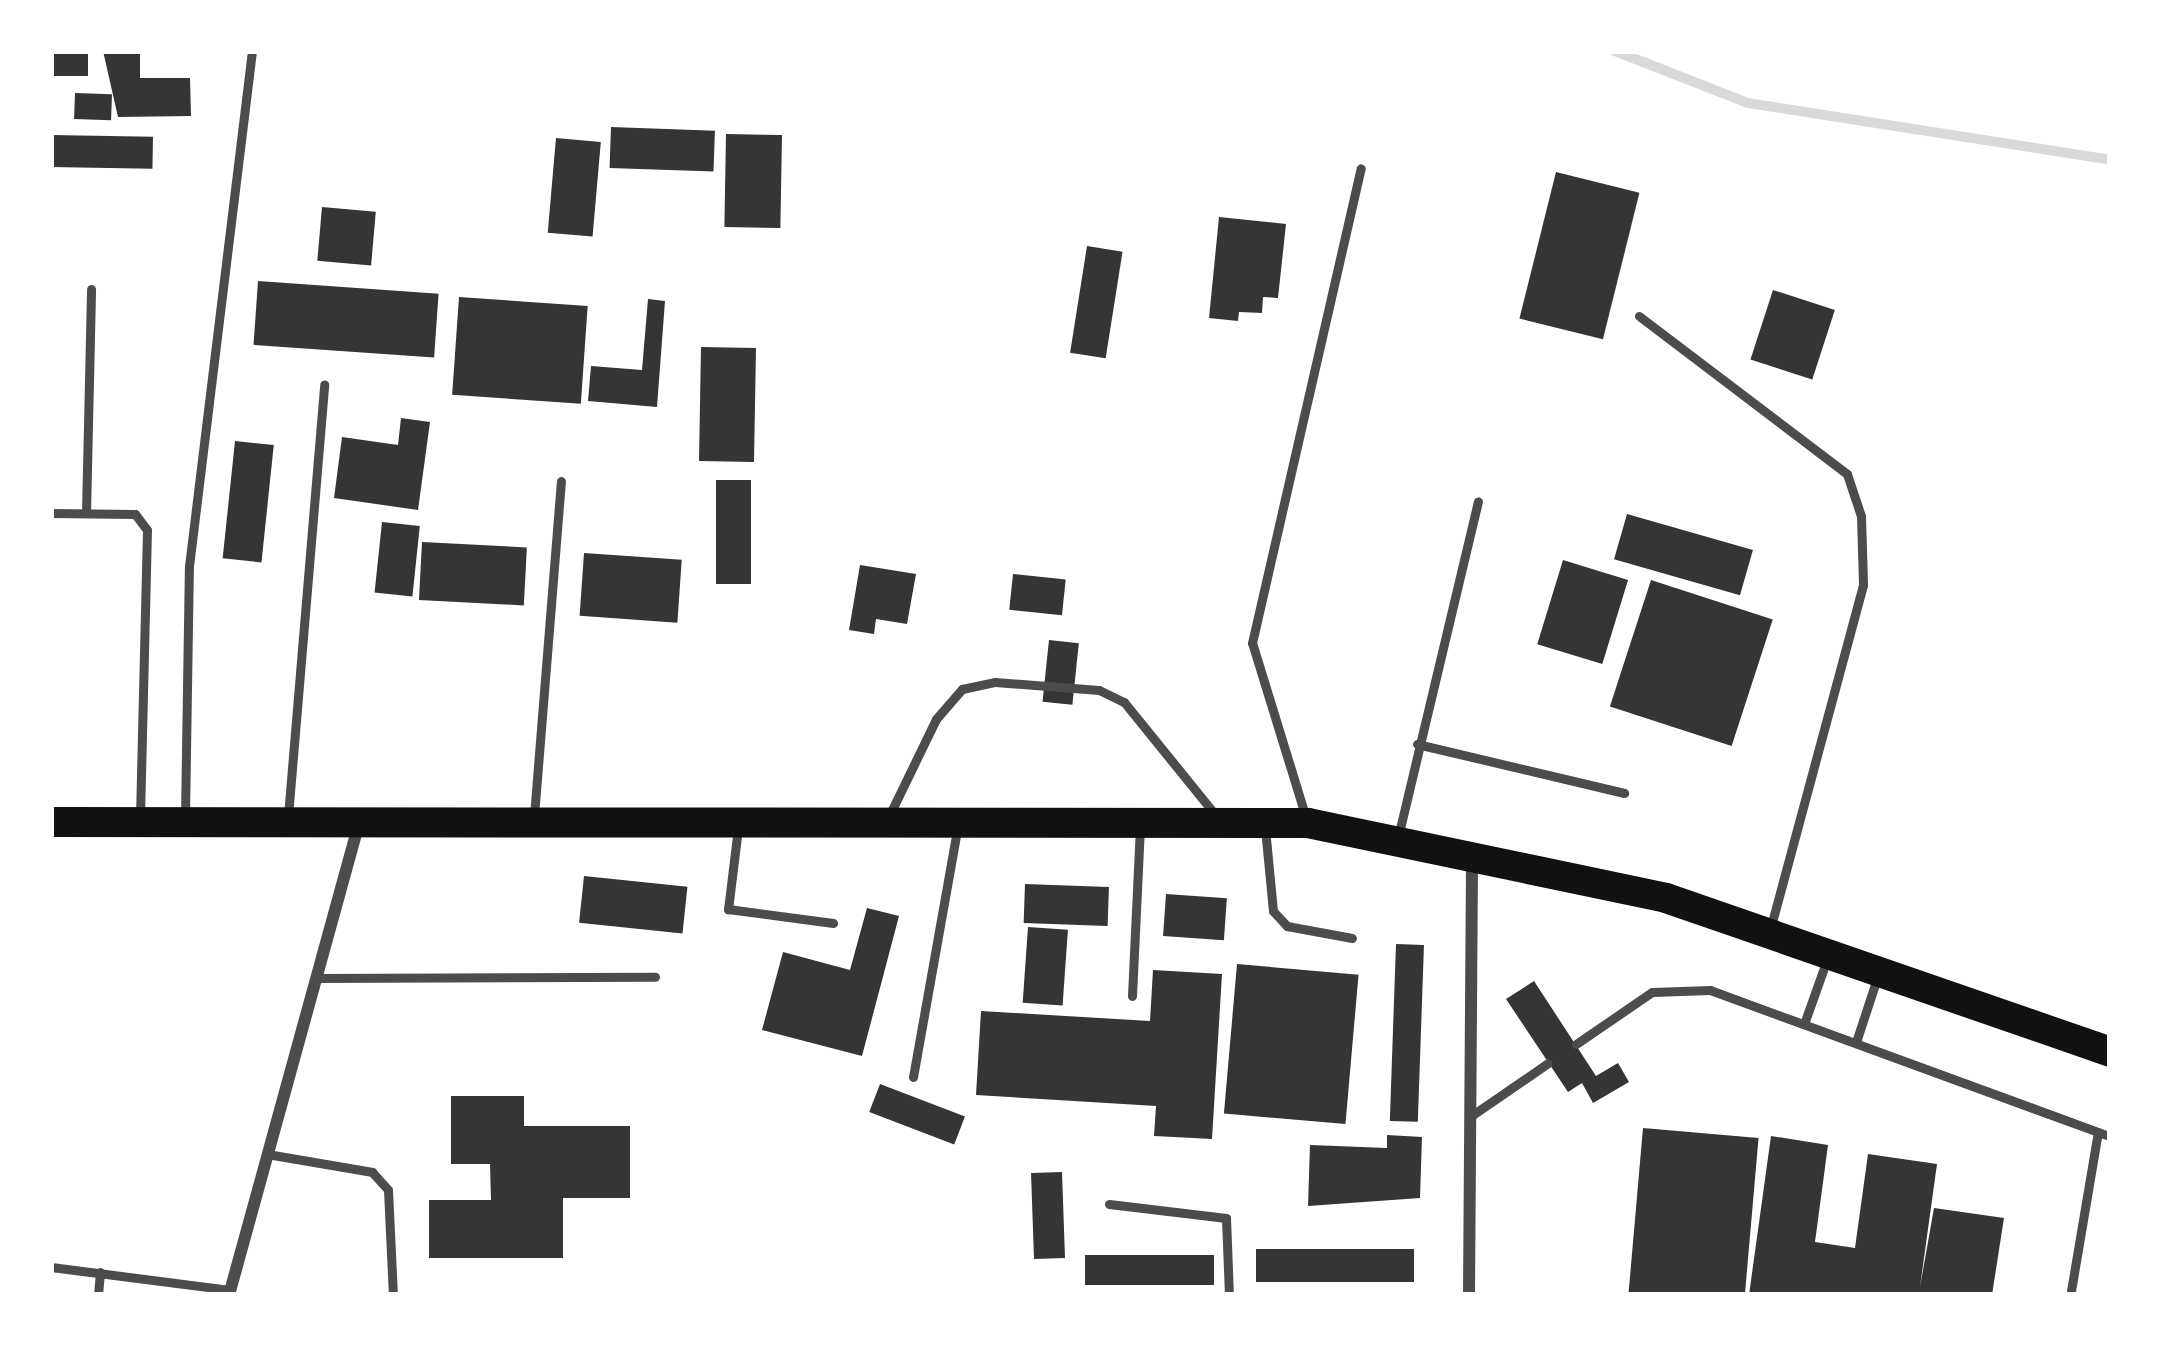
<!DOCTYPE html>
<style>
body{margin:0}
#map{position:relative;width:2161px;height:1346px;overflow:hidden;background:#fff;font-family:"PT Sans",sans-serif}
div>[style]{position:absolute}
[style*='--x']{left:calc(var(--x)*1px);top:calc(var(--y)*1px);width:calc(var(--w)*1px);rotate:calc(var(--a)*1deg)}
.stream>*{height:10px;margin:-5px;padding:0 5px;transform-origin:5px;border-radius:5px;background:#d9d9d9}
.building>*{inset:0;background:#353535;transform-origin:0 0}
.service>*{height:9px;margin:-4.5px;padding:0 4.5px;transform-origin:4.5px;border-radius:4.5px;background:#4c4c4c}
.minor>*{height:12px;margin:-6px;padding:0 6px;transform-origin:6px;border-radius:6px;background:#4c4c4c}
.trunk>*{height:30px;margin:-15px;padding:0 15px;transform-origin:15px;border-radius:15px;background:#111}
span{translate:-50% -50%;white-space:nowrap;text-align:center;line-height:1.15;-webkit-text-stroke:12px #fff;paint-order:stroke}
.frame{position:absolute;inset:0;border:54px solid #fff;pointer-events:none}
</style>
<div id="map">
<div class="stream">
<i style="--x:1615;--y:51;--w:143;--a:21.4"></i>
<i style="--x:1748;--y:103;--w:366;--a:8.9"></i>
</div>
<div class="building">
<i style="left:51px;top:51px;width:37px;height:25px"></i>
<i style="clip-path:polygon(103px 51px,140px 51px,140px 78px,190px 78px,191px 116px,118px 117px)"></i>
<i style="left:75px;top:93px;width:37px;height:26px;rotate:2deg"></i>
<i style="left:611px;top:127px;width:104px;height:41px;rotate:2deg"></i>
<i style="left:726px;top:134px;width:56px;height:93px;rotate:1deg"></i>
<i style="left:51px;top:135px;width:102px;height:32px;rotate:1deg"></i>
<i style="left:556px;top:138px;width:45px;height:95px;rotate:5deg"></i>
<i style="left:1556px;top:172px;width:86px;height:151px;rotate:14deg"></i>
<i style="left:322px;top:207px;width:54px;height:54px;rotate:5deg"></i>
<i style="clip-path:polygon(1219px 217px,1286px 224px,1278px 298px,1263px 297px,1262px 313px,1239px 312px,1238px 321px,1209px 318px)"></i>
<i style="left:1087px;top:246px;width:36px;height:108px;rotate:9deg"></i>
<i style="left:258px;top:281px;width:181px;height:64px;rotate:4deg"></i>
<i style="left:1773px;top:290px;width:65px;height:73px;rotate:18deg"></i>
<i style="left:459px;top:297px;width:129px;height:98px;rotate:4deg"></i>
<i style="clip-path:polygon(648px 299px,665px 301px,657px 407px,588px 401px,591px 366px,642px 370px)"></i>
<i style="left:701px;top:347px;width:55px;height:114px;rotate:1deg"></i>
<i style="clip-path:polygon(401px 418px,430px 422px,418px 510px,334px 498px,342px 437px,398px 445px)"></i>
<i style="left:235px;top:441px;width:39px;height:118px;rotate:6deg"></i>
<i style="left:716px;top:480px;width:35px;height:104px"></i>
<i style="left:1627px;top:514px;width:131px;height:47px;rotate:16deg"></i>
<i style="left:382px;top:522px;width:38px;height:71px;rotate:6deg"></i>
<i style="left:422px;top:542px;width:105px;height:58px;rotate:3deg"></i>
<i style="left:584px;top:553px;width:98px;height:63px;rotate:4deg"></i>
<i style="left:1563px;top:560px;width:68px;height:88px;rotate:17deg"></i>
<i style="clip-path:polygon(860px 565px,916px 574px,907px 624px,876px 619px,874px 634px,849px 630px)"></i>
<i style="left:1013px;top:574px;width:53px;height:36px;rotate:6deg"></i>
<i style="left:1651px;top:580px;width:128px;height:133px;rotate:18deg"></i>
<i style="left:1049px;top:640px;width:30px;height:62px;rotate:6deg"></i>
<i style="left:584px;top:876px;width:104px;height:47px;rotate:6deg"></i>
<i style="left:1025px;top:884px;width:84px;height:39px;rotate:2deg"></i>
<i style="left:1166px;top:894px;width:61px;height:42px;rotate:4deg"></i>
<i style="clip-path:polygon(867px 908px,899px 916px,862px 1056px,762px 1030px,783px 952px,850px 970px)"></i>
<i style="left:1028px;top:927px;width:40px;height:76px;rotate:4deg"></i>
<i style="left:1396px;top:944px;width:28px;height:177px;rotate:2deg"></i>
<i style="left:1237px;top:964px;width:122px;height:150px;rotate:5deg"></i>
<i style="clip-path:polygon(1153px 970px,1222px 974px,1212px 1139px,1154px 1136px,1156px 1106px,976px 1095px,981px 1011px,1150px 1021px)"></i>
<i style="clip-path:polygon(1534px 981px,1596px 1076px,1618px 1063px,1629px 1082px,1593px 1103px,1582px 1083px,1568px 1092px,1506px 999px)"></i>
<i style="left:880px;top:1084px;width:91px;height:30px;rotate:21deg"></i>
<i style="clip-path:polygon(451px 1096px,524px 1096px,524px 1126px,630px 1126px,630px 1198px,563px 1198px,563px 1258px,429px 1258px,429px 1200px,491px 1200px,490px 1164px,451px 1164px)"></i>
<i style="left:1643px;top:1128px;width:116px;height:168px;rotate:5deg"></i>
<i style="clip-path:polygon(1387px 1135px,1422px 1137px,1420px 1198px,1308px 1206px,1310px 1145px,1387px 1148px)"></i>
<i style="clip-path:polygon(1771px 1136px,1828px 1145px,1815px 1242px,1855px 1248px,1868px 1154px,1937px 1164px,1920px 1287px,1934px 1208px,2004px 1218px,1992px 1295px,1749px 1295px)"></i>
<i style="left:1062px;top:1172px;width:86px;height:31px;rotate:88deg"></i>
<i style="left:1256px;top:1249px;width:158px;height:33px"></i>
<i style="left:1214px;top:1255px;width:30px;height:129px;rotate:90deg"></i>
</div>
<div class="service">
<i style="--x:1639;--y:316;--w:261;--a:37.2"></i>
<i style="--x:1847;--y:474;--w:44;--a:71.6"></i>
<i style="--x:1861;--y:516;--w:69;--a:88.3"></i>
<i style="--x:1863;--y:585;--w:354;--a:105.1"></i>
<i style="--x:51;--y:513;--w:84;--a:0.7"></i>
<i style="--x:135;--y:514;--w:20;--a:53"></i>
<i style="--x:147;--y:530;--w:286;--a:91.4"></i>
<i style="--x:86;--y:513;--w:224;--a:-88.7"></i>
<i style="--x:1417;--y:744;--w:213;--a:13.3"></i>
<i style="--x:185;--y:816;--w:250;--a:-89.1"></i>
<i style="--x:189;--y:566;--w:519;--a:-83.03"></i>
<i style="--x:288;--y:816;--w:433;--a:-85.2"></i>
<i style="--x:534;--y:816;--w:336;--a:-85.4"></i>
<i style="--x:888;--y:818;--w:110;--a:-64.1"></i>
<i style="--x:936;--y:719;--w:40;--a:-49"></i>
<i style="--x:962;--y:689;--w:34;--a:-12"></i>
<i style="--x:995;--y:682;--w:104;--a:4.4"></i>
<i style="--x:1099;--y:690;--w:28;--a:26"></i>
<i style="--x:1124;--y:702;--w:148;--a:51"></i>
<i style="--x:1306;--y:818;--w:183;--a:-107.1"></i>
<i style="--x:1252;--y:643;--w:487;--a:-77.1"></i>
<i style="--x:738;--y:828;--w:82;--a:97"></i>
<i style="--x:728;--y:909;--w:106;--a:7.6"></i>
<i style="--x:1265;--y:828;--w:83;--a:84.5"></i>
<i style="--x:1273;--y:911;--w:21;--a:47"></i>
<i style="--x:1287;--y:926;--w:66;--a:10.5"></i>
<i style="--x:1398;--y:837;--w:345;--a:-76.6"></i>
<i style="--x:316;--y:978;--w:339;--a:-0.2"></i>
<i style="--x:1132;--y:996;--w:169;--a:-87.3"></i>
<i style="--x:1804;--y:1024;--w:69;--a:-70.5"></i>
<i style="--x:1856;--y:1042;--w:67;--a:-71.8"></i>
<i style="--x:1576;--y:1044;--w:92;--a:-34.4"></i>
<i style="--x:1652;--y:992;--w:58;--a:-2"></i>
<i style="--x:1710;--y:990;--w:426;--a:20.1"></i>
<i style="--x:913;--y:1077;--w:252;--a:-79.9"></i>
<i style="--x:1471;--y:1116;--w:93;--a:-34.5"></i>
<i style="--x:267;--y:1154;--w:107;--a:9.7"></i>
<i style="--x:372;--y:1172;--w:24;--a:48"></i>
<i style="--x:388;--y:1190;--w:105;--a:87.3"></i>
<i style="--x:1109;--y:1204;--w:118;--a:6.8"></i>
<i style="--x:1226;--y:1218;--w:77;--a:87.8"></i>
<i style="--x:51;--y:1267;--w:180;--a:7.3"></i>
<i style="--x:2071;--y:1291;--w:161;--a:-80.4"></i>
<i style="--x:98;--y:1295;--w:23;--a:-85"></i>
</div>
<div class="minor">
<i style="--x:229;--y:1295;--w:490;--a:-74.6"></i>
<i style="--x:1469;--y:1295;--w:437;--a:-89.6"></i>
</div>
<div class="trunk">
<i style="--x:51;--y:822;--w:1257;--a:0.05"></i>
<i style="--x:1308;--y:823;--w:366;--a:11.8"></i>
<i style="--x:1666;--y:898;--w:470;--a:19.1"></i>
</div>
<div class="frame"></div>
</div>
